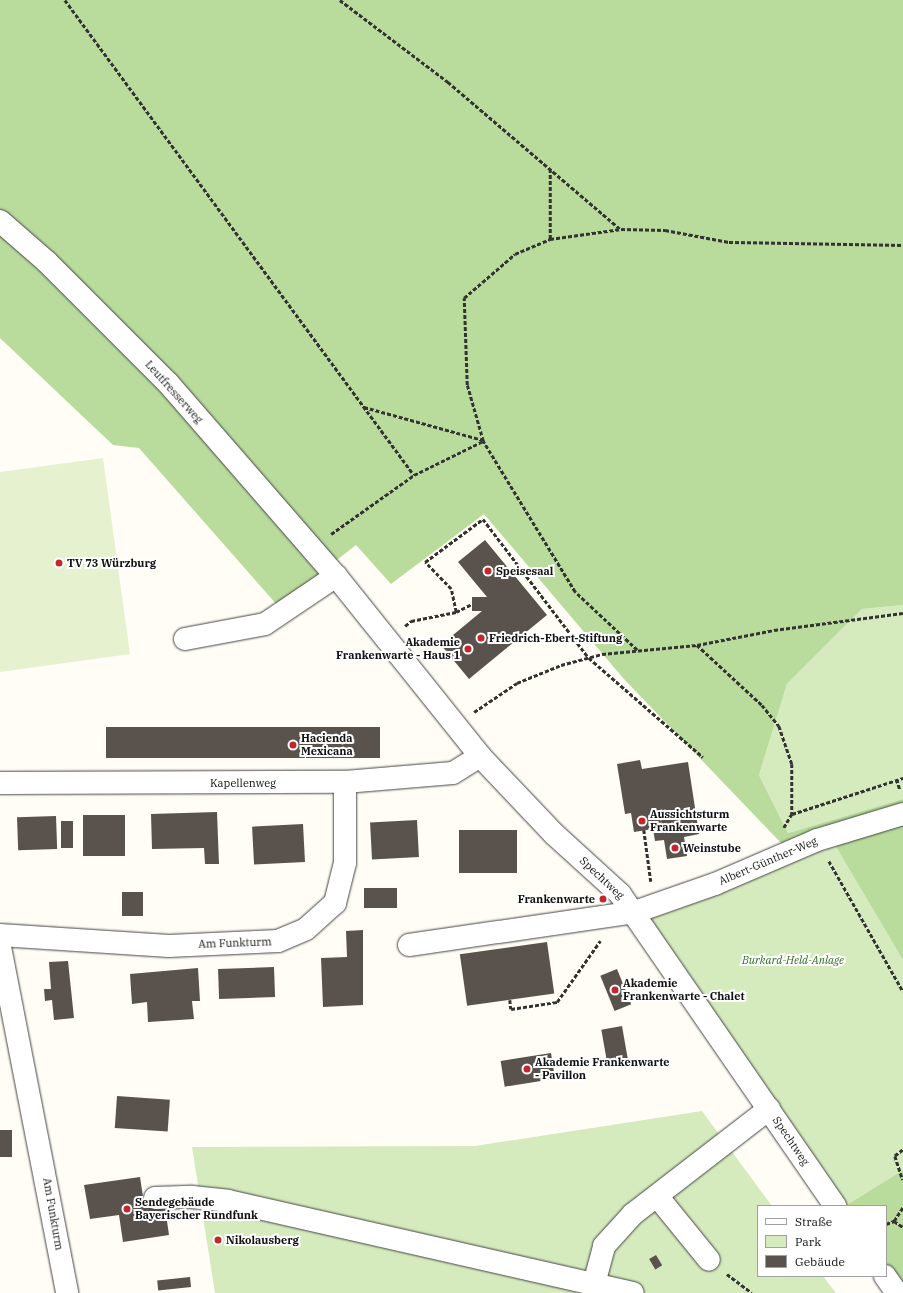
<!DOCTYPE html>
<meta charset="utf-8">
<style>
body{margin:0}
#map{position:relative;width:903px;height:1293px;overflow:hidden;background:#fffdf5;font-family:"IBM Plex Serif",serif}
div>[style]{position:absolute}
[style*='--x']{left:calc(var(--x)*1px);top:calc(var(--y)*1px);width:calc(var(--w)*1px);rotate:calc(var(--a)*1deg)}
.green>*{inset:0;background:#d5ebbd}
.forest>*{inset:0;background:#b9dc9c}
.pitch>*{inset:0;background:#e6f2cf}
.building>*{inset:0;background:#5a524d;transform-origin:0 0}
.path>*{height:2.5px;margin-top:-1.25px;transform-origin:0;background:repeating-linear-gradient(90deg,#333 0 4px,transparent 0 6px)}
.roads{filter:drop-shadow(0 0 1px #444) drop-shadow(0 0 1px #444)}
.minor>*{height:22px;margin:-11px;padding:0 11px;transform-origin:11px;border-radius:11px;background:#fff}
.dots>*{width:11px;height:11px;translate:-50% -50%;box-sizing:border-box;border:2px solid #fff;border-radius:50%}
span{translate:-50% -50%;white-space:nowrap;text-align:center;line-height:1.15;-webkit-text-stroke:4px #fff;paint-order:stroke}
.street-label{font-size:11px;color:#111}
.poi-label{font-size:11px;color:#111;font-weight:700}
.left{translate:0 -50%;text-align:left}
.right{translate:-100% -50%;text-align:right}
.park-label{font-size:11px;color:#2f6b1f;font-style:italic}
.legend{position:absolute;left:757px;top:1205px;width:130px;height:72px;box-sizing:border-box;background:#fff;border:1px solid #a0a0a0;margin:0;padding:5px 7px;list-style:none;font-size:12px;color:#111}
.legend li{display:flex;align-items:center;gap:8px;height:20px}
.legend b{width:20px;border:1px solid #a0a0a0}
</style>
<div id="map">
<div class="green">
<i style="clip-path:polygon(903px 605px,903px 799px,788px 833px,759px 775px,787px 684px,862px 609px)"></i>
<i style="clip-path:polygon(832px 838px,903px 960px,903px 1170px,845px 1206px,649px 916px)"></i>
<i style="clip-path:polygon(702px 1111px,772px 1206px,758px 1206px,758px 1276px,823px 1276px,836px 1293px,215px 1293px,192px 1147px,475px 1146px)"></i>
</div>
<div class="forest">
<i style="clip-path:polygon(0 0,903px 0,903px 605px,862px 609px,787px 684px,759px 775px,788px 833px,903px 799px,903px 960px,827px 831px,783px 845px,623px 678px,484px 514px,391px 584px,356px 545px,278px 606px,139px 448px,113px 445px,0 338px)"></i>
<i style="clip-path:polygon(903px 1170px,903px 1290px,886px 1266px,886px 1206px,845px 1206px)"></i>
</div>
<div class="pitch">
<i style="clip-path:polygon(103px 458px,130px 654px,0 672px,0 472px)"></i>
</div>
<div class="building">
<i style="clip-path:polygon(485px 540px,547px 615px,469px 679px,441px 645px,482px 611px,472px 611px,472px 597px,487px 597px,458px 562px)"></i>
<i style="left:380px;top:727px;width:31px;height:274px;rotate:90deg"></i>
<i style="clip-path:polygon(640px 760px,642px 769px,688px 762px,699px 834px,684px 837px,687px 856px,667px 859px,664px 840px,655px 841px,653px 829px,634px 832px,631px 813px,625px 814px,617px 764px)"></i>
<i style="clip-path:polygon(217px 812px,219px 864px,205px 864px,204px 848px,152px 849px,151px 814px)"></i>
<i style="left:83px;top:815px;width:42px;height:41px"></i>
<i style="left:56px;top:816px;width:33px;height:39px;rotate:88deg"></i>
<i style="left:417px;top:820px;width:37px;height:47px;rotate:87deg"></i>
<i style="left:61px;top:821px;width:12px;height:27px"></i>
<i style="left:303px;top:824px;width:38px;height:51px;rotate:87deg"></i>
<i style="left:459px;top:830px;width:58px;height:43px"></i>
<i style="left:397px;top:888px;width:20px;height:33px;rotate:90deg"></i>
<i style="left:122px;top:892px;width:21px;height:24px"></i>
<i style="clip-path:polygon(363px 930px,363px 1005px,323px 1007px,321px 958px,347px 957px,346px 931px)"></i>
<i style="left:547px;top:942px;width:52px;height:88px;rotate:82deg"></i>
<i style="clip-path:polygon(68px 961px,74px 1018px,54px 1020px,52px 1000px,45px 1001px,44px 989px,51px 989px,49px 962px)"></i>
<i style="left:274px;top:967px;width:30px;height:56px;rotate:88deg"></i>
<i style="clip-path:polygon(198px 968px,200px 1001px,192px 1001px,194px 1019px,148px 1022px,147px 1002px,132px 1004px,130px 974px)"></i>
<i style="left:617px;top:969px;width:38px;height:18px;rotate:68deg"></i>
<i style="left:622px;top:1026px;width:39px;height:21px;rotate:80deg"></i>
<i style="left:551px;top:1053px;width:26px;height:51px;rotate:81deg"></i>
<i style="left:117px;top:1096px;width:53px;height:32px;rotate:4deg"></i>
<i style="left:0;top:1130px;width:12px;height:27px"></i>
<i style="clip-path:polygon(140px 1177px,144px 1203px,164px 1200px,169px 1235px,123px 1242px,119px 1215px,90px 1219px,84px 1185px)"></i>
<i style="left:656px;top:1255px;width:12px;height:8px;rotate:59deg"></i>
<i style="left:190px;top:1277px;width:10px;height:33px;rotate:84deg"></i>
</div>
<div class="path">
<i style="--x:65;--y:0;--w:589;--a:53.69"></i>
<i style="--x:340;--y:0;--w:136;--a:37.2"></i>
<i style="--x:448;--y:82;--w:226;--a:40.5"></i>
<i style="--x:550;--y:239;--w:71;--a:-90"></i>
<i style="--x:364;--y:407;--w:123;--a:15.5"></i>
<i style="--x:331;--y:534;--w:102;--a:-35.4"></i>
<i style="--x:414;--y:475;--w:77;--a:-26.2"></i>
<i style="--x:456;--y:612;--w:24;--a:-102"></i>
<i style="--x:451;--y:589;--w:37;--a:-134"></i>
<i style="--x:425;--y:562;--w:72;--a:-36.6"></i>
<i style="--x:483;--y:519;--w:175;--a:52.7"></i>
<i style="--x:589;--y:658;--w:151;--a:41"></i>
<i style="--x:405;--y:626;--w:8;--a:-40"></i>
<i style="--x:411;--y:621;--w:46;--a:-11.3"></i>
<i style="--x:456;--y:612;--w:18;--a:-27"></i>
<i style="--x:697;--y:645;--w:88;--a:42.7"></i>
<i style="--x:762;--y:705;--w:27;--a:51"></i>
<i style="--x:779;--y:726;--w:40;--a:71.1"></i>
<i style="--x:792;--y:764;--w:50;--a:90"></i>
<i style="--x:792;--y:814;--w:16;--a:120"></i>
<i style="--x:637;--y:650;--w:85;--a:-136.9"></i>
<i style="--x:575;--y:592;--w:177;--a:-121.4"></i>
<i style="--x:483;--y:441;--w:58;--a:-105.9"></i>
<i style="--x:467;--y:385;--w:87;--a:-92"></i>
<i style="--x:464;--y:298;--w:67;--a:-40.8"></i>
<i style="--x:515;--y:254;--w:38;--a:-23"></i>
<i style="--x:550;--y:239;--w:72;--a:-8"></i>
<i style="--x:621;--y:229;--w:44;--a:1.3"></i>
<i style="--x:665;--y:230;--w:65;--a:10.6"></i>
<i style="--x:729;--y:242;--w:174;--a:1"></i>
<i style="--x:474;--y:712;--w:52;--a:-34"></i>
<i style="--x:517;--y:683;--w:48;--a:-22.2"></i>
<i style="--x:561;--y:665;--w:42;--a:-15"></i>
<i style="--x:602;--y:654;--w:95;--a:-5.4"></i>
<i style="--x:697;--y:645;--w:78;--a:-11"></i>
<i style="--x:774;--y:630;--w:130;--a:-7.5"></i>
<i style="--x:897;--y:779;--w:11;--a:75"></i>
<i style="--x:792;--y:814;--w:117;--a:-18"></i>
<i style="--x:644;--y:830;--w:52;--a:82.3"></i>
<i style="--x:829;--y:861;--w:150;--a:60.4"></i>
<i style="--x:510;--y:1000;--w:9;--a:84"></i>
<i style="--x:511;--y:1009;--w:47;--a:-8.7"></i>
<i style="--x:557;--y:1002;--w:75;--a:-54.8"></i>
<i style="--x:903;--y:1150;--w:10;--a:143"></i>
<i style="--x:895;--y:1156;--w:25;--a:72"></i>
<i style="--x:894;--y:1221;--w:17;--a:-57"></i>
<i style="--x:886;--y:1224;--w:9;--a:-21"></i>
<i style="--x:894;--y:1221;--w:11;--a:34"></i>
<i style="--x:727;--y:1274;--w:31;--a:37"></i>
</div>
<div class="roads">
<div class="minor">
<i style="--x:0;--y:221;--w:62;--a:41.1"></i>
<i style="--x:47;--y:262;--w:171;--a:45"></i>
<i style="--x:168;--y:383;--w:256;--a:49"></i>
<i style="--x:336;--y:576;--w:231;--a:51.3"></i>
<i style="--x:480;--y:756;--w:108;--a:46.5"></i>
<i style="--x:554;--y:834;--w:89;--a:42.3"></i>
<i style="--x:620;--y:894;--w:379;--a:55.4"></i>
<i style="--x:185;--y:639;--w:81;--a:-10.6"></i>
<i style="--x:265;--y:624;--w:86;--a:-34.1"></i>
<i style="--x:0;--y:783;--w:345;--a:-0.2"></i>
<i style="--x:345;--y:782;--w:108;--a:-4.8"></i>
<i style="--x:453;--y:773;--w:32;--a:-32"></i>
<i style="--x:0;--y:935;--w:169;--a:3.7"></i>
<i style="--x:169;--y:946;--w:109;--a:-2.6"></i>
<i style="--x:278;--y:941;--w:30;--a:-23"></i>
<i style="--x:306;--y:929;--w:39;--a:-42"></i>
<i style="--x:335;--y:903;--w:41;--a:-76"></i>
<i style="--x:345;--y:863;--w:81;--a:-90"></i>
<i style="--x:409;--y:945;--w:228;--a:-8.3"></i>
<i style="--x:635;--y:912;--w:85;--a:-19.3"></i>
<i style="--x:715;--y:884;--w:111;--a:-23.3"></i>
<i style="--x:817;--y:840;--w:90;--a:-16.8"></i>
<i style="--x:0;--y:947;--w:352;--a:79"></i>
<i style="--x:657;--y:1196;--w:82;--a:50.9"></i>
<i style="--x:155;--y:1198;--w:37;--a:-2"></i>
<i style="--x:192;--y:1197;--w:36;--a:6"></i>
<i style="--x:228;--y:1201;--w:415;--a:12.8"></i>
<i style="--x:885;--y:1276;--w:21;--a:55"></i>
<i style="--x:594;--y:1284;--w:39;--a:-75"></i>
<i style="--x:604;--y:1246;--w:43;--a:-47.8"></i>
<i style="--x:633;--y:1214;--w:172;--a:-37.7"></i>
</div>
</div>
<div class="dots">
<i style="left:59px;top:563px;background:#c4262e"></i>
<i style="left:488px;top:571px;background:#c4262e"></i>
<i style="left:481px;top:638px;background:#c4262e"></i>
<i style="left:468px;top:649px;background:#c4262e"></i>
<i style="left:293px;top:745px;background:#c4262e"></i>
<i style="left:642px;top:821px;background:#c4262e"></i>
<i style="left:675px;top:848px;background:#c4262e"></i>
<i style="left:603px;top:899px;background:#c4262e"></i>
<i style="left:615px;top:990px;background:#c4262e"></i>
<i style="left:527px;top:1069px;background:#c4262e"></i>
<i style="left:127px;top:1209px;background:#c4262e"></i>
<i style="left:218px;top:1240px;background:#c4262e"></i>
</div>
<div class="street-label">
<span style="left:174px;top:392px;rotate:48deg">Leutfresserweg</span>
<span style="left:243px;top:783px">Kapellenweg</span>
<span style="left:768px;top:861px;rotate:-23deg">Albert-Günther-Weg</span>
<span style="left:602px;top:878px;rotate:43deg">Spechtweg</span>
<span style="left:235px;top:943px;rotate:-2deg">Am Funkturm</span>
<span style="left:791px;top:1141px;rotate:56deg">Spechtweg</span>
<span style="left:53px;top:1214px;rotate:80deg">Am Funkturm</span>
</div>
<div class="poi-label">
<span class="left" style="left:67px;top:563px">TV 73 Würzburg</span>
<span class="left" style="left:496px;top:571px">Speisesaal</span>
<span class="left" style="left:489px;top:638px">Friedrich-Ebert-Stiftung</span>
<span class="right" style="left:460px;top:649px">Akademie<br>Frankenwarte - Haus 1</span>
<span class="left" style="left:301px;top:745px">Hacienda<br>Mexicana</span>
<span class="left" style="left:650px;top:821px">Aussichtsturm<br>Frankenwarte</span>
<span class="left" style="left:683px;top:848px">Weinstube</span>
<span class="right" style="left:595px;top:899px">Frankenwarte</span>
<span class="left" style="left:623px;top:990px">Akademie<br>Frankenwarte - Chalet</span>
<span class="left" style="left:535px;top:1069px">Akademie Frankenwarte<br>- Pavillon</span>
<span class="left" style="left:135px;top:1209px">Sendegebäude<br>Bayerischer Rundfunk</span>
<span class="left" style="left:226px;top:1240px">Nikolausberg</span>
</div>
<div class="park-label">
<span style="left:793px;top:960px">Burkard-Held-Anlage</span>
</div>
<ul class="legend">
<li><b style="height:5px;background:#fff"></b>Straße</li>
<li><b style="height:11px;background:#d5ebbd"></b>Park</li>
<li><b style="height:11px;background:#5a524d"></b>Gebäude</li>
</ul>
</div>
